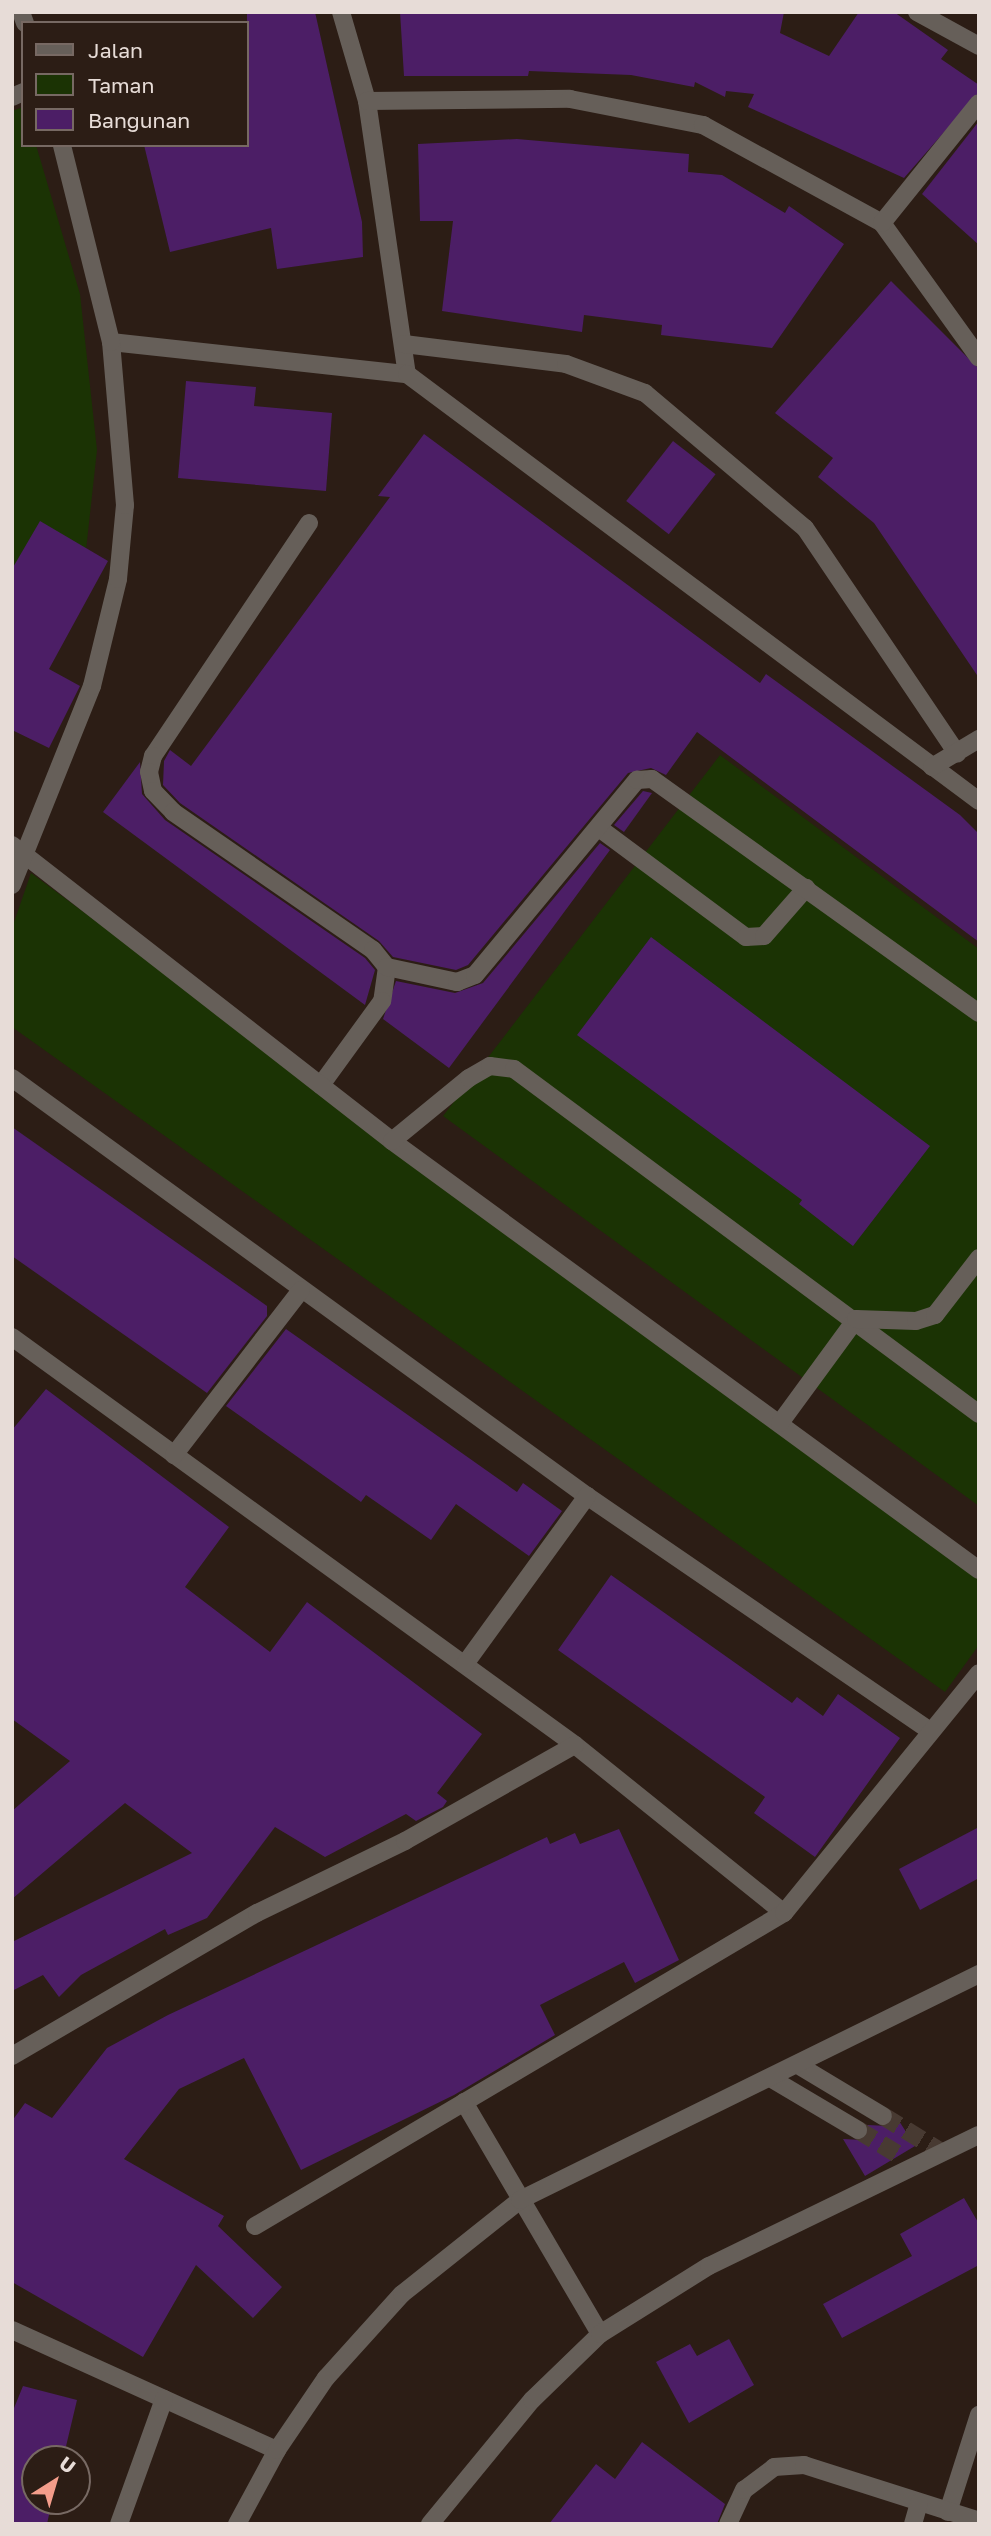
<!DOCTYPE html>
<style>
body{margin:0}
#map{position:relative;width:991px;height:2536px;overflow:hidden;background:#2c1d15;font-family:"Golos Text",sans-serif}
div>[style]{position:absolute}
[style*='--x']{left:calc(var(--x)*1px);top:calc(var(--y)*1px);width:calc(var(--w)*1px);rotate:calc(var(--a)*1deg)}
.green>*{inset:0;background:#1b3304}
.building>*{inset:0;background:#4c1e66;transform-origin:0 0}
.minor-tunnel>*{height:18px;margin-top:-9px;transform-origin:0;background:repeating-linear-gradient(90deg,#483a32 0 18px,transparent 0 27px)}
.minor>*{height:18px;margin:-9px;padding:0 9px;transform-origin:9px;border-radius:9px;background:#665f59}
span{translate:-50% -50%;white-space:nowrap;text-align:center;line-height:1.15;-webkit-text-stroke:7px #2c1d15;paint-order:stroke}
.frame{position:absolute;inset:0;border:14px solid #e7dcd7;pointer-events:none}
.legend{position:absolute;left:21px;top:21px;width:228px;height:126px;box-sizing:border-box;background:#2c1d15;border:2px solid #776963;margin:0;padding:9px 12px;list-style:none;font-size:21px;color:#e7dcd7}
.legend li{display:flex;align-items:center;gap:14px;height:35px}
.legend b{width:35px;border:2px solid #776963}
.north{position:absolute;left:21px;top:2445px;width:70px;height:70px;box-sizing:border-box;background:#2c1d15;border:2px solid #776963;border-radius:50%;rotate:37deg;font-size:19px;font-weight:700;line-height:28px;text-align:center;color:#e7dcd7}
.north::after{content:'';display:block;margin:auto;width:24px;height:32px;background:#f49d8b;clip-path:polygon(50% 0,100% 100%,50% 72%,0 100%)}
</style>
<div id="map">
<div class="green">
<i style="clip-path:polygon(23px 107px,23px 145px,36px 145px,80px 294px,97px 450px,79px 614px,12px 579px,12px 111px)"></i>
<i style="clip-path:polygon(720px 755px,979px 949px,979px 1506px,443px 1116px)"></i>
<i style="clip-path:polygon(31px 873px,979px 1578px,979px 1645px,945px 1692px,12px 1027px,12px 928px)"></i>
</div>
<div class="building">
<i style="clip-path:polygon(247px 12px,315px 12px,362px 222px,363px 257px,277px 269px,271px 228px,170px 252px,144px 145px,247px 145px)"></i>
<i style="clip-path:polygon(400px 12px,784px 12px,780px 33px,829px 56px,859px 12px,894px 12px,948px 50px,941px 59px,979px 85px,979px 92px,904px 178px,748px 107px,754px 94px,726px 91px,725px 97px,695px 82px,694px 87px,631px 75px,529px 71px,528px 76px,404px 76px)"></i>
<i style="clip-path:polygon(979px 121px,979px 245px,922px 194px)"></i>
<i style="clip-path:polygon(517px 139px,689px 154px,688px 172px,722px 175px,785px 213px,789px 206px,844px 244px,772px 348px,661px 335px,662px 325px,584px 315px,582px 332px,442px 311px,453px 221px,420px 221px,418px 144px)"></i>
<i style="clip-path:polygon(891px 281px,979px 369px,979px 678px,874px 523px,818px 477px,833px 458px,775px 413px)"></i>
<i style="clip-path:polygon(186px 381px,256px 387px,254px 406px,332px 413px,326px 491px,178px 478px)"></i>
<i style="clip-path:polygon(424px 434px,760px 683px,766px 674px,960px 815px,979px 834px,979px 942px,697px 732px,666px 775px,651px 768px,628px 773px,468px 965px,456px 970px,393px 957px,379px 941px,180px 803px,163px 785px,164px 761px,170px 750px,191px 766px,390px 497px,378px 496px)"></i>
<i style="left:673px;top:441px;width:54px;height:76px;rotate:38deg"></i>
<i style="clip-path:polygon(40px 521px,108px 561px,49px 669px,80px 686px,49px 748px,12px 730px,12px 569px)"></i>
<i style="clip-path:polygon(140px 762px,142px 794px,165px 820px,365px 958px,375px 970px,365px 1005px,103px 812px)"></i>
<i style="clip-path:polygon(643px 791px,652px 793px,624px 832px,614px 825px)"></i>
<i style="clip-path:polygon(600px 843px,610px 850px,449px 1068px,383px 1019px,396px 981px,455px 993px,483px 983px)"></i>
<i style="clip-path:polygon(651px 937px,930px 1146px,853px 1246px,799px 1204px,802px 1200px,577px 1035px)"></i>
<i style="clip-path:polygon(12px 1127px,267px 1306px,267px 1316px,207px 1393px,12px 1256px)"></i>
<i style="clip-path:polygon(286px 1329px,517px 1492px,523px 1483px,562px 1511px,529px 1556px,456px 1504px,431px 1540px,366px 1495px,361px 1502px,226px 1406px)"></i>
<i style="clip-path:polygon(46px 1389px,229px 1527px,185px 1587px,270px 1652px,307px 1602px,482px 1734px,437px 1793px,447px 1801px,443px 1807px,416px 1821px,406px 1814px,325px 1857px,275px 1827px,207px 1918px,168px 1935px,165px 1929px,81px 1975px,59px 1997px,43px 1975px,12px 1991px,12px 1942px,192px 1853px,125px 1803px,12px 1899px,12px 1811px,70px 1761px,12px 1719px,12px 1430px)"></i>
<i style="clip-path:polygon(611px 1575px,792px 1703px,797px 1697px,823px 1716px,838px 1694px,900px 1738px,815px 1857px,754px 1813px,765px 1797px,558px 1650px)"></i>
<i style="clip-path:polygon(979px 1827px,979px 1878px,920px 1910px,899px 1869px)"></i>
<i style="clip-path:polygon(619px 1829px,679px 1960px,635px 1983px,624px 1962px,540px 2005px,555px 2035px,454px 2095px,301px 2170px,244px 2058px,179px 2089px,124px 2159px,224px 2216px,218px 2226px,282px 2287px,253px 2318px,196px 2265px,143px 2357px,12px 2282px,12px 2121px,25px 2103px,52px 2118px,107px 2048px,168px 2015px,547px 1837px,550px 1844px,575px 1833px,580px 1844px)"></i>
<i style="clip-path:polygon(894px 2113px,915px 2146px,865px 2176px,843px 2139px,863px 2140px,868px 2125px,888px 2126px)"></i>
<i style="clip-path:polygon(964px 2198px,979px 2224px,979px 2265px,842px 2338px,823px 2304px,912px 2256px,900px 2234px)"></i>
<i style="clip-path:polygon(729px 2339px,754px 2385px,689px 2423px,656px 2362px,690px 2344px,697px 2356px)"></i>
<i style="clip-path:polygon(23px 2386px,77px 2400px,63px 2459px,35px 2459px,35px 2501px,52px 2501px,47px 2524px,12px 2524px,12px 2413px)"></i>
<i style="clip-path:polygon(642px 2442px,725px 2504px,717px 2524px,549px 2524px,596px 2464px,615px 2479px)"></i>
</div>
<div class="minor-tunnel">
<i style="--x:883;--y:2116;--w:65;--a:31.7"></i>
<i style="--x:858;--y:2130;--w:48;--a:31.4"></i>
</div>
<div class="minor">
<i style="--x:21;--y:12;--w:12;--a:70"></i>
<i style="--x:341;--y:12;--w:93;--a:73.7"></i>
<i style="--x:367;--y:101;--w:276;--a:81.7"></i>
<i style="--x:917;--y:12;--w:71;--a:28.7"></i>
<i style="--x:12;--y:97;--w:12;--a:-24"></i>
<i style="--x:367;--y:101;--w:203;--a:-0.6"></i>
<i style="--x:570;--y:99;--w:136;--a:11.1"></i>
<i style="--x:703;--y:125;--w:204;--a:28.7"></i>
<i style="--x:882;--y:223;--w:166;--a:54.3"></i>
<i style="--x:882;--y:223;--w:154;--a:-51.1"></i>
<i style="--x:111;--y:342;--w:298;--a:6.2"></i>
<i style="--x:407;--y:374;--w:714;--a:36.74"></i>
<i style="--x:404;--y:344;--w:163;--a:7"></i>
<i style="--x:566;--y:364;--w:84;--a:20.2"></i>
<i style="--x:645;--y:393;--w:209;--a:40.2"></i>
<i style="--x:805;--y:528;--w:272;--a:56"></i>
<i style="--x:309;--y:523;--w:280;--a:123.8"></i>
<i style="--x:153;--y:756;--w:16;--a:104"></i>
<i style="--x:149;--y:772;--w:19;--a:78"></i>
<i style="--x:153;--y:791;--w:29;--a:46"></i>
<i style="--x:173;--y:812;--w:243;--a:34.6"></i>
<i style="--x:373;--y:950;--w:22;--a:51"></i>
<i style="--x:387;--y:967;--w:34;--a:98"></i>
<i style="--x:382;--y:1001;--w:104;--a:126"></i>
<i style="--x:932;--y:767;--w:55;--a:-30.8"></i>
<i style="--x:599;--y:828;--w:183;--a:36.6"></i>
<i style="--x:746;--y:937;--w:18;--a:-3"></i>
<i style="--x:764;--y:936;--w:64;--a:-48.8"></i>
<i style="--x:12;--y:845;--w:482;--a:37.9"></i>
<i style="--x:392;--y:1141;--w:727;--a:36.16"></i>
<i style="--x:12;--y:885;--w:214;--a:-68.1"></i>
<i style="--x:92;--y:686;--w:110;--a:-76.3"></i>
<i style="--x:118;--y:579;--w:74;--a:-84.6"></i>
<i style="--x:125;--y:505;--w:164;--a:-94.9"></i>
<i style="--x:111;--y:342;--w:203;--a:-104"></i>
<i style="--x:387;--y:967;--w:72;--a:12.1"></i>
<i style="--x:457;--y:982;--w:19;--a:-21"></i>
<i style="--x:475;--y:975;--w:254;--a:-50.3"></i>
<i style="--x:637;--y:780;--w:15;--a:-4"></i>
<i style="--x:652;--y:779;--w:402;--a:35.6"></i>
<i style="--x:12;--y:1078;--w:711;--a:36.02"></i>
<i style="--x:587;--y:1496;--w:414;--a:34.4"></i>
<i style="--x:392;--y:1141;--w:99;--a:-39.3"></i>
<i style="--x:469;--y:1078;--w:24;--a:-30"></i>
<i style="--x:490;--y:1066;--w:24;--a:7"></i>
<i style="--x:514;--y:1069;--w:579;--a:36.57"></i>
<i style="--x:12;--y:1337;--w:695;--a:35.93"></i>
<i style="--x:575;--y:1745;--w:268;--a:38.8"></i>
<i style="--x:780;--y:1423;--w:129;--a:-53.8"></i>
<i style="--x:856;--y:1319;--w:60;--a:1.9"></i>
<i style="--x:916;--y:1321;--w:20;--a:-18"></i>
<i style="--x:935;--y:1315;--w:72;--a:-52.3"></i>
<i style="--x:174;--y:1455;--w:208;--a:-52.4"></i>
<i style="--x:465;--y:1664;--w:208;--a:-54"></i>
<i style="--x:12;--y:2056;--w:284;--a:-30.3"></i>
<i style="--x:257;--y:1913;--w:165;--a:-25.9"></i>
<i style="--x:405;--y:1841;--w:195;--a:-29.5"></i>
<i style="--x:798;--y:2065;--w:99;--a:31"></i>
<i style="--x:772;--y:2079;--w:100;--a:30.7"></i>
<i style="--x:464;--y:2102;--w:269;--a:59.6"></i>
<i style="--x:255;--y:2226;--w:615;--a:-30.61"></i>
<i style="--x:784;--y:1913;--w:309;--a:-50.9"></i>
<i style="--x:12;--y:2330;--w:291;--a:24.4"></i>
<i style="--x:948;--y:2512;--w:102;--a:-72.3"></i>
<i style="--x:119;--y:2524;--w:133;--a:-70.2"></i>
<i style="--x:237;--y:2524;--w:84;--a:-61.6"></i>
<i style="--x:277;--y:2450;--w:87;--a:-55.8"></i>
<i style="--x:326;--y:2378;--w:113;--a:-47.9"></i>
<i style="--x:402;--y:2294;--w:151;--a:-38.5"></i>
<i style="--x:520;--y:2200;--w:512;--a:-26.21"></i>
<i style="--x:430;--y:2524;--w:161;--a:-50.6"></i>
<i style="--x:532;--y:2400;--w:95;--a:-44.1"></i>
<i style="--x:600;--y:2334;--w:128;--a:-32"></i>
<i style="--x:709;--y:2266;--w:300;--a:-25.9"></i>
<i style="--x:728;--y:2524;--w:38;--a:-65"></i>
<i style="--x:744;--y:2490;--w:38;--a:-37"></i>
<i style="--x:774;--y:2467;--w:30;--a:-4"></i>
<i style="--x:804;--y:2465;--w:184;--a:17.7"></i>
<i style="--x:913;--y:2524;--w:22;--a:-74"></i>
</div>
<div class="frame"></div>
<ul class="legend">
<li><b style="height:9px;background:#665f59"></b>Jalan</li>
<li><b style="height:19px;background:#1b3304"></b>Taman</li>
<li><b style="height:19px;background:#4c1e66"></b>Bangunan</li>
</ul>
<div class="north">U</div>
</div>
